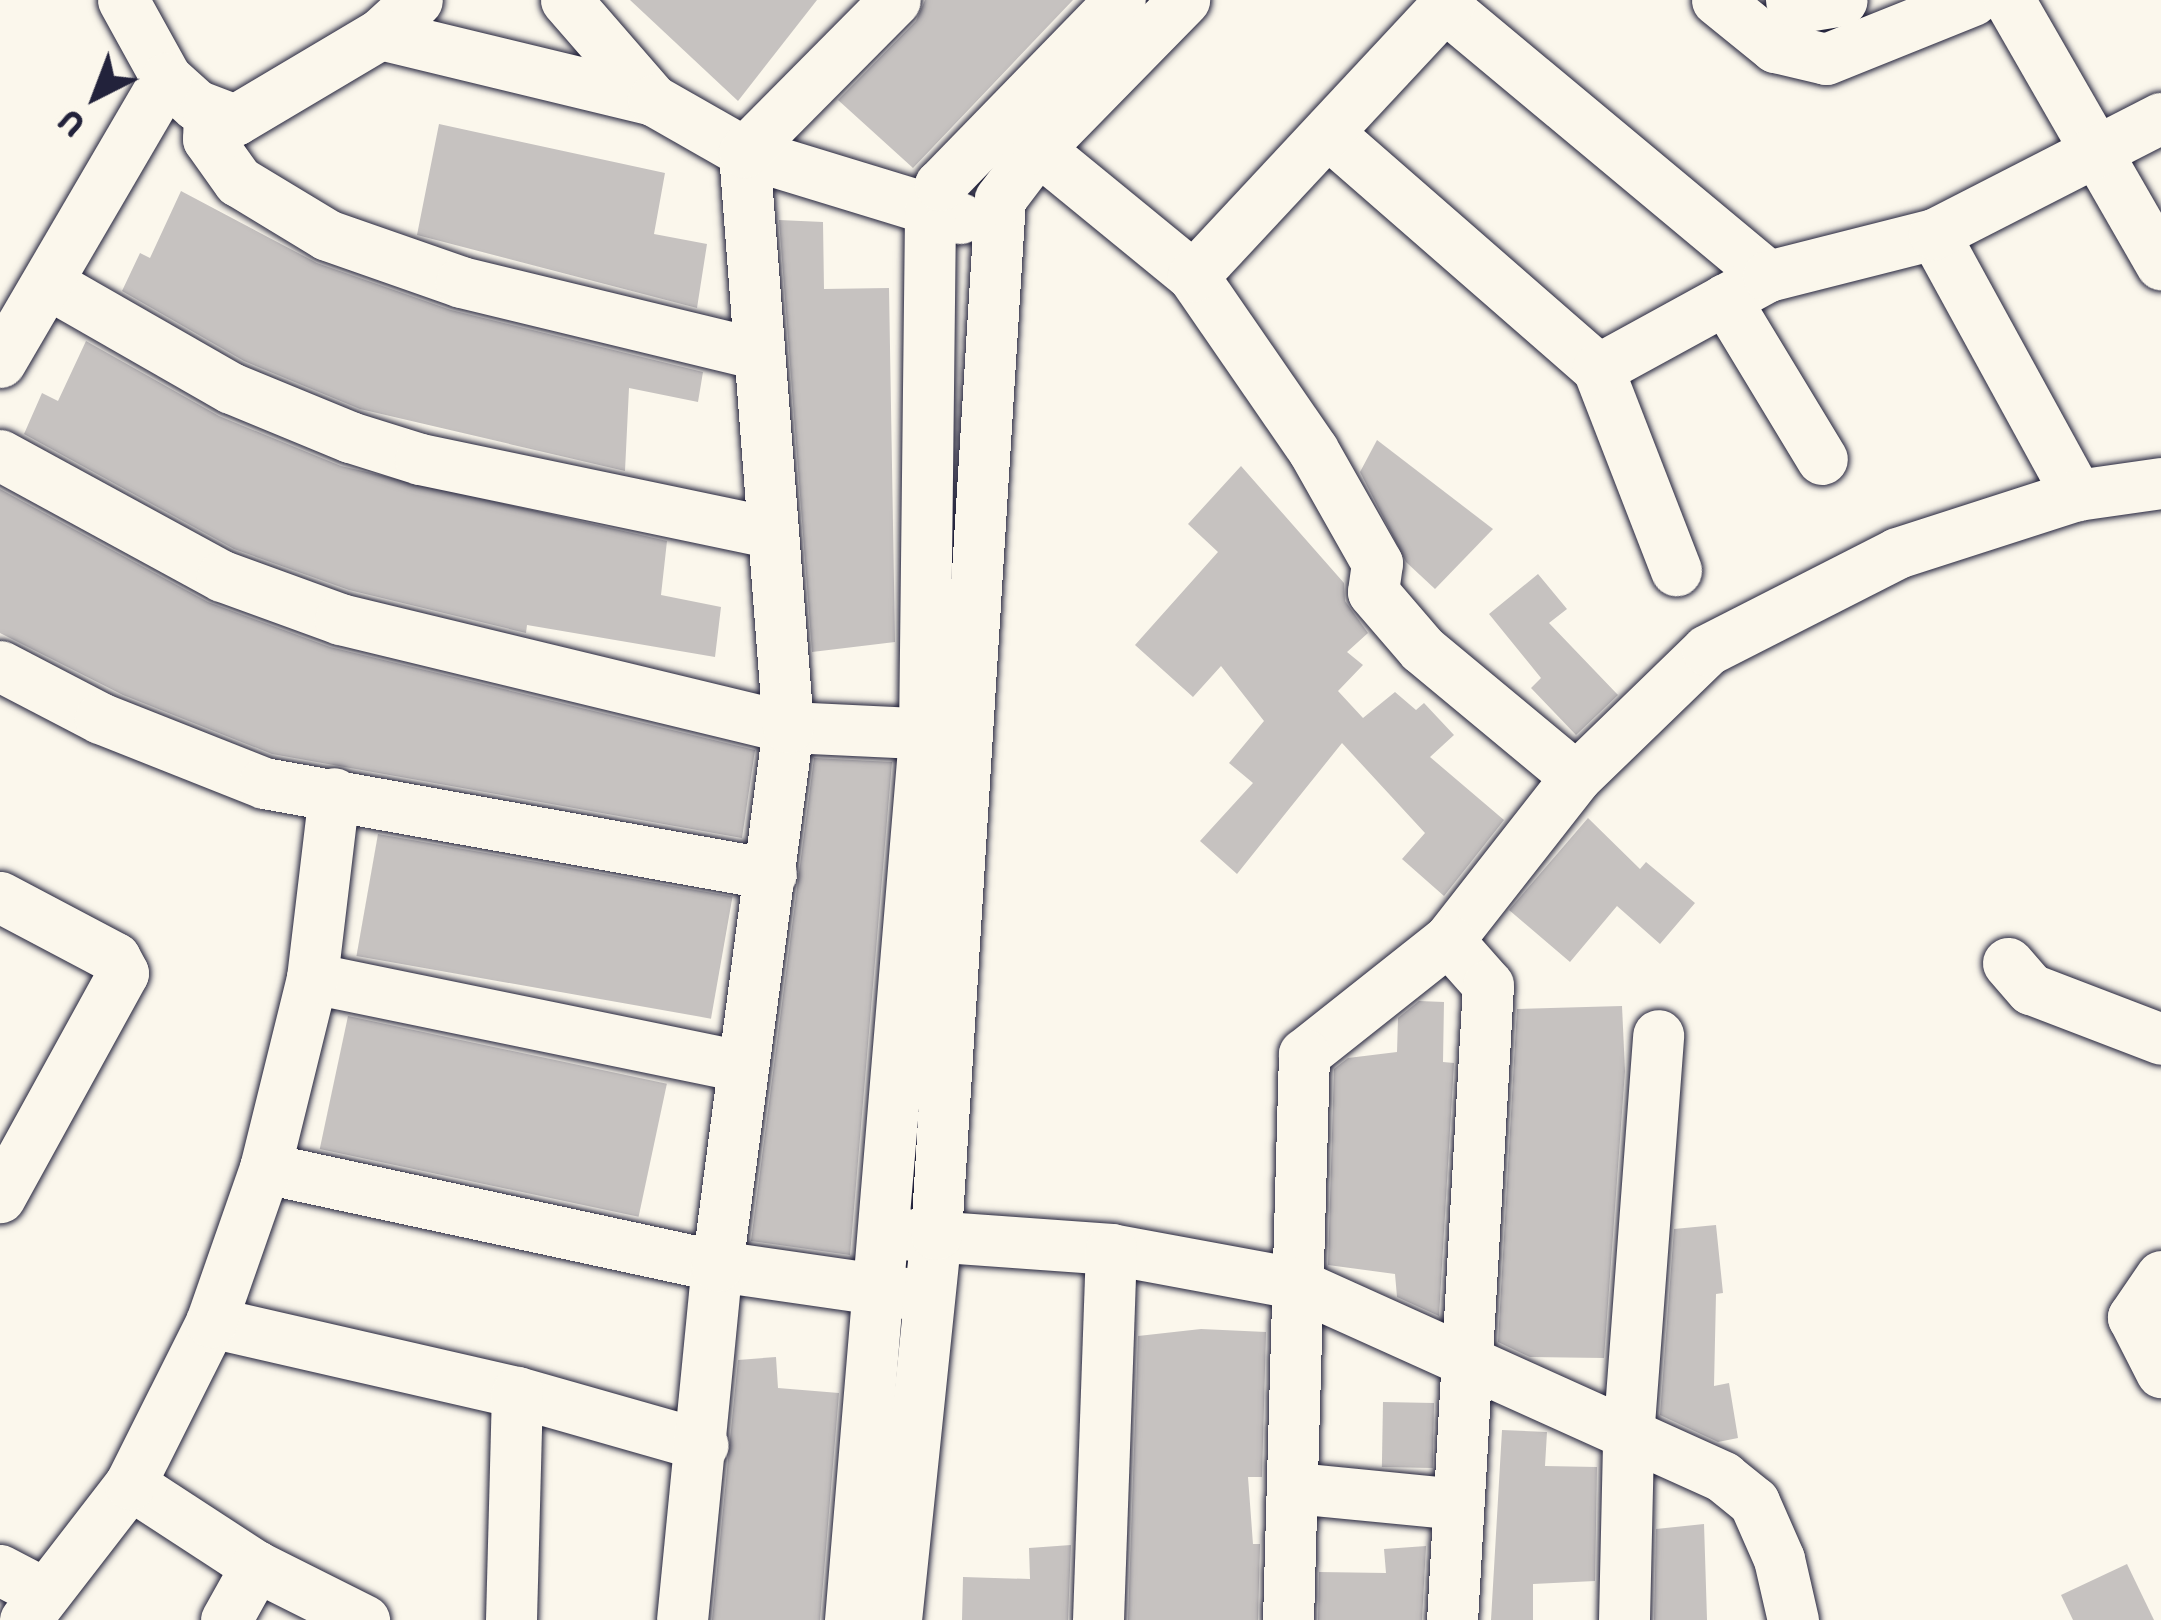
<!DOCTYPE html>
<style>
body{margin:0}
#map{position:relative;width:2161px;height:1620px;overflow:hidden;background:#fbf7ec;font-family:"Shantell Sans",sans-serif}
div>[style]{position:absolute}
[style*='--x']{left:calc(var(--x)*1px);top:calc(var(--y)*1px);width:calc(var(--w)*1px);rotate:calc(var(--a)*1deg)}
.building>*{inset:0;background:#c6c2c0;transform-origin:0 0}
.roads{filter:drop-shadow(0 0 3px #22223b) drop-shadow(0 0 3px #22223b)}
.minor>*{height:51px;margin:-25.5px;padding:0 25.5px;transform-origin:25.5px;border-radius:25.5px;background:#fbf7ec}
span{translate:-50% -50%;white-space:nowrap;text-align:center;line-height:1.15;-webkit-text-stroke:9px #fbf7ec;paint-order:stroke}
.north{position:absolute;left:36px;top:36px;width:120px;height:120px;-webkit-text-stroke:9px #fbf7ec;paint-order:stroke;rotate:222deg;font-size:33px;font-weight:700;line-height:48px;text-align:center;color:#22223b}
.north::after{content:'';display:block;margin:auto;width:42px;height:54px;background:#22223b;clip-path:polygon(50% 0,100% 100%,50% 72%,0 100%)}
</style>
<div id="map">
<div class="building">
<i style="clip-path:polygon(630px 0,817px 0,738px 101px)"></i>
<i style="clip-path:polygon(925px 0,1073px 0,913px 168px,838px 100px,916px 21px)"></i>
<i style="clip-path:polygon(439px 124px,665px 173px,654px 234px,707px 244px,697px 308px,417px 235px)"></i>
<i style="clip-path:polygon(181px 191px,317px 263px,451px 310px,703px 372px,698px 402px,629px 388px,625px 471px,360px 409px,244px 361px,122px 291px,140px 253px,150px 258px)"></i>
<i style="clip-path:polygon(779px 220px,823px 222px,824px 289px,889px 288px,895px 642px,812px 652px)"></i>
<i style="clip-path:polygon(86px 341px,219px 416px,341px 466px,667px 541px,661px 595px,721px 607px,715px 657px,527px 625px,526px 633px,349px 590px,234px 549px,24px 434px,42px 393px,58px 401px)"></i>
<i style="clip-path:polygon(1377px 440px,1493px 529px,1435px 589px,1406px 562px,1360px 472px)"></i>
<i style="clip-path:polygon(1241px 466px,1344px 583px,1345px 601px,1368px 633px,1347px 652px,1363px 665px,1338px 691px,1363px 718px,1395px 692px,1416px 710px,1424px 703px,1454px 735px,1430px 757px,1504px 820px,1444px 896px,1402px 859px,1425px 833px,1342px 743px,1237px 874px,1200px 841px,1253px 783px,1229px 763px,1264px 721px,1221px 666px,1193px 697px,1135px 645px,1218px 552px,1188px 524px)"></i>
<i style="clip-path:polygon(0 489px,208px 602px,330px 647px,755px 750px,742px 838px,272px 754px,123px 695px,0 633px)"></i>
<i style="clip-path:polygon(1538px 574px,1567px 609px,1549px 623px,1618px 695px,1576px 735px,1531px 688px,1541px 678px,1489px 614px)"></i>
<i style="clip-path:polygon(814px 758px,892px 762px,850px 1255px,751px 1241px)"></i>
<i style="clip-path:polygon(1588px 818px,1640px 869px,1646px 862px,1695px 903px,1660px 944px,1617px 906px,1570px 962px,1509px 910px)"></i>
<i style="left:378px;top:834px;width:360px;height:124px;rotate:10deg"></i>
<i style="clip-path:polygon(1419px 1001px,1444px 1002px,1443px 1062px,1454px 1063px,1439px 1316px,1397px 1297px,1395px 1274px,1328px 1265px,1334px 1069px,1348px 1058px,1397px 1052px,1398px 1018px)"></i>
<i style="clip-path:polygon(1622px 1006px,1625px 1071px,1604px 1358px,1530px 1357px,1498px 1342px,1517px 1009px)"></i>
<i style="left:348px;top:1016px;width:326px;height:136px;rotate:12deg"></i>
<i style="clip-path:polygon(1716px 1225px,1723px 1293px,1716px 1294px,1714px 1386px,1729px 1383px,1738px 1438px,1718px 1442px,1660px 1415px,1674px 1229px)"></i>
<i style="clip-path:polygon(1201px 1329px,1266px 1332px,1262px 1477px,1248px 1477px,1253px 1544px,1260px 1544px,1258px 1620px,1128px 1620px,1138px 1336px)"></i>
<i style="clip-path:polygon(776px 1357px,778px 1388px,839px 1393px,820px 1620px,712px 1620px,738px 1360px)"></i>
<i style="left:1383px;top:1402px;width:51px;height:65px;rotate:1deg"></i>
<i style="clip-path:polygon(1502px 1430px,1547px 1432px,1545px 1466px,1597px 1467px,1595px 1581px,1533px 1584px,1533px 1620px,1491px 1620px)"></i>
<i style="clip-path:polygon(1704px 1524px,1707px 1620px,1654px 1620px,1656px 1529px)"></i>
<i style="clip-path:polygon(1071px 1545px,1068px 1620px,962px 1620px,963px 1577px,1030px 1579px,1029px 1548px)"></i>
<i style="clip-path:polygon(1426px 1546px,1422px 1620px,1318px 1620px,1319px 1572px,1386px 1573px,1384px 1549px)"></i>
<i style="clip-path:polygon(2127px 1564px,2154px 1620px,2073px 1620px,2061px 1595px)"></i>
</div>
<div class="roads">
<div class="minor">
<i style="--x:123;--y:0;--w:89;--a:61.1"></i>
<i style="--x:166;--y:78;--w:40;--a:42"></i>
<i style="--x:196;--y:105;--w:42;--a:21"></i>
<i style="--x:235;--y:120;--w:169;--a:-30.7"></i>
<i style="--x:380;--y:34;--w:50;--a:-42.6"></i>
<i style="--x:566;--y:0;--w:133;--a:49"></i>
<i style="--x:1717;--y:0;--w:75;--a:39"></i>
<i style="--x:1775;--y:47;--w:52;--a:13.2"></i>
<i style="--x:1826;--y:59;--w:158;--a:-21.9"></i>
<i style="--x:1791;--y:0;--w:16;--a:22"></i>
<i style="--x:1806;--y:6;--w:36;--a:-9"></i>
<i style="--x:2009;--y:0;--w:305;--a:60.1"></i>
<i style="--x:1444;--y:6;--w:422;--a:39.8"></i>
<i style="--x:380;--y:34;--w:281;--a:13.6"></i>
<i style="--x:653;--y:100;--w:105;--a:29.7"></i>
<i style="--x:744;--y:152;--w:226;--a:17"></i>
<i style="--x:209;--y:112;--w:27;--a:92"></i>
<i style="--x:208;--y:139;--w:52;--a:54.5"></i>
<i style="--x:238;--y:181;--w:104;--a:31.2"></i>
<i style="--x:327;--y:235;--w:142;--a:19.3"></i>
<i style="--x:461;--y:282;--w:306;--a:13.6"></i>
<i style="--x:1329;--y:134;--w:357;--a:41.1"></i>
<i style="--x:1598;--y:369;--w:216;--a:68.8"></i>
<i style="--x:1038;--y:149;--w:200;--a:39.3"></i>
<i style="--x:1193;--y:276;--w:211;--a:55.4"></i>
<i style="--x:1313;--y:450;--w:130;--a:60.5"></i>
<i style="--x:1377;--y:563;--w:29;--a:98"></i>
<i style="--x:1373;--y:592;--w:75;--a:49.3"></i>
<i style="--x:1422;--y:649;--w:200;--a:39.7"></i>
<i style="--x:1576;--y:777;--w:207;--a:128.1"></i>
<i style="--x:1448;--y:940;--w:184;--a:141.6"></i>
<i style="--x:1304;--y:1054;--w:566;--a:91.62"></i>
<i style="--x:1934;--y:234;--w:298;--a:61.3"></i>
<i style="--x:1193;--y:276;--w:377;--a:-47"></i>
<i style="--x:51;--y:285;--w:207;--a:29.8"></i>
<i style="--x:231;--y:388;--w:129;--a:22.4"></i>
<i style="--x:350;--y:437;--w:73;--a:17.4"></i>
<i style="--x:420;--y:459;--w:358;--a:11.8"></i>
<i style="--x:1725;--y:299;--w:187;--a:58.8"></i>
<i style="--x:0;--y:362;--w:329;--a:-59.7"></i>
<i style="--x:1598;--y:369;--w:194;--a:-28.7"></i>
<i style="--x:1768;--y:276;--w:171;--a:-14.2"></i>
<i style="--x:1934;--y:234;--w:255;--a:-27.1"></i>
<i style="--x:0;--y:455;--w:253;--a:28.6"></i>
<i style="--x:222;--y:576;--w:126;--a:20"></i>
<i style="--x:340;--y:619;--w:461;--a:13.6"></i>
<i style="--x:788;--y:727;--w:168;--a:2.7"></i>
<i style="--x:0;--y:666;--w:113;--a:27.5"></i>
<i style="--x:100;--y:718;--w:176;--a:21.6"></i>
<i style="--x:264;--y:783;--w:515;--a:10.18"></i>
<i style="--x:1576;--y:777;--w:182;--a:-44.1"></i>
<i style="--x:1707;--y:650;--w:213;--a:-27"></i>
<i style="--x:1897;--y:553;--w:189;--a:-17.9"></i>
<i style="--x:2077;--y:495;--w:85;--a:-8.1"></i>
<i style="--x:0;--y:897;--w:130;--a:27.9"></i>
<i style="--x:115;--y:958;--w:17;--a:62"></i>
<i style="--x:123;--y:973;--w:256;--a:118.8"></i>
<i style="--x:1448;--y:940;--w:60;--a:48.4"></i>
<i style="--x:1488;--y:985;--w:636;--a:93.24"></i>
<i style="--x:2008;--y:963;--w:35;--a:49"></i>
<i style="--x:2031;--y:989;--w:139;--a:21"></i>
<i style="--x:312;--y:978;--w:437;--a:11.6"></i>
<i style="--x:265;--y:1168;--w:463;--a:12.2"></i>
<i style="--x:717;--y:1266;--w:203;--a:8.2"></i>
<i style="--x:902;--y:1234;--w:210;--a:4.1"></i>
<i style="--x:1111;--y:1249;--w:186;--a:10.5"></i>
<i style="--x:1294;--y:1283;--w:471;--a:24.3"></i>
<i style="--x:1723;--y:1477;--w:40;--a:39"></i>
<i style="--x:1754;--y:1502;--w:62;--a:66.3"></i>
<i style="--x:1779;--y:1559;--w:63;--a:77.1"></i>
<i style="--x:2161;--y:1276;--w:50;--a:124.3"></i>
<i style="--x:2133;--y:1317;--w:62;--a:63"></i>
<i style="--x:211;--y:1322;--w:314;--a:12.9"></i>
<i style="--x:517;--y:1392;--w:193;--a:15.9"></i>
<i style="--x:130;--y:1484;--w:150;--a:33.1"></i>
<i style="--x:256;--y:1566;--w:121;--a:26.6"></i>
<i style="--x:1295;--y:1488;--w:163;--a:5.6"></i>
<i style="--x:0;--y:1570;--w:47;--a:27.6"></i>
<i style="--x:25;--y:1620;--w:172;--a:-52.3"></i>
<i style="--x:130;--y:1484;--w:181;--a:-63.4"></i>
<i style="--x:211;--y:1322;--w:163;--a:-70.7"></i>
<i style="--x:265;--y:1168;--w:196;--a:-76.1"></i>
<i style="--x:312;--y:978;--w:186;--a:-83.2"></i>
<i style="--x:226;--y:1620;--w:62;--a:-60.9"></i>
<i style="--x:511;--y:1620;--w:228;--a:-88.5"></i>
<i style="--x:682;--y:1620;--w:356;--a:-84.4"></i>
<i style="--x:717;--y:1266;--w:544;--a:-82.5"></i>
<i style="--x:788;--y:727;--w:577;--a:-94.38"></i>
<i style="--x:744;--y:152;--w:214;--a:-45.2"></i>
<i style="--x:850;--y:1620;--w:887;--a:-85.21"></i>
<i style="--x:924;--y:736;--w:524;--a:-89.34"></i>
<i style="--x:930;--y:212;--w:29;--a:-70"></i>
<i style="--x:940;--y:185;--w:258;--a:-45.8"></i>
<i style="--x:896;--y:1620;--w:388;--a:-84.1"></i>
<i style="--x:936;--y:1234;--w:1037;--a:-86.46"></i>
<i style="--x:1000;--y:199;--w:63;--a:-52.8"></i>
<i style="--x:1038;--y:149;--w:209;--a:-45.6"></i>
<i style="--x:1098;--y:1620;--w:371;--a:-88"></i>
<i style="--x:1624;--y:1620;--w:183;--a:-88.7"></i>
<i style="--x:1628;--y:1437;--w:403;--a:-85.7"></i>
</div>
</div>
<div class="north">U</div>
</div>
